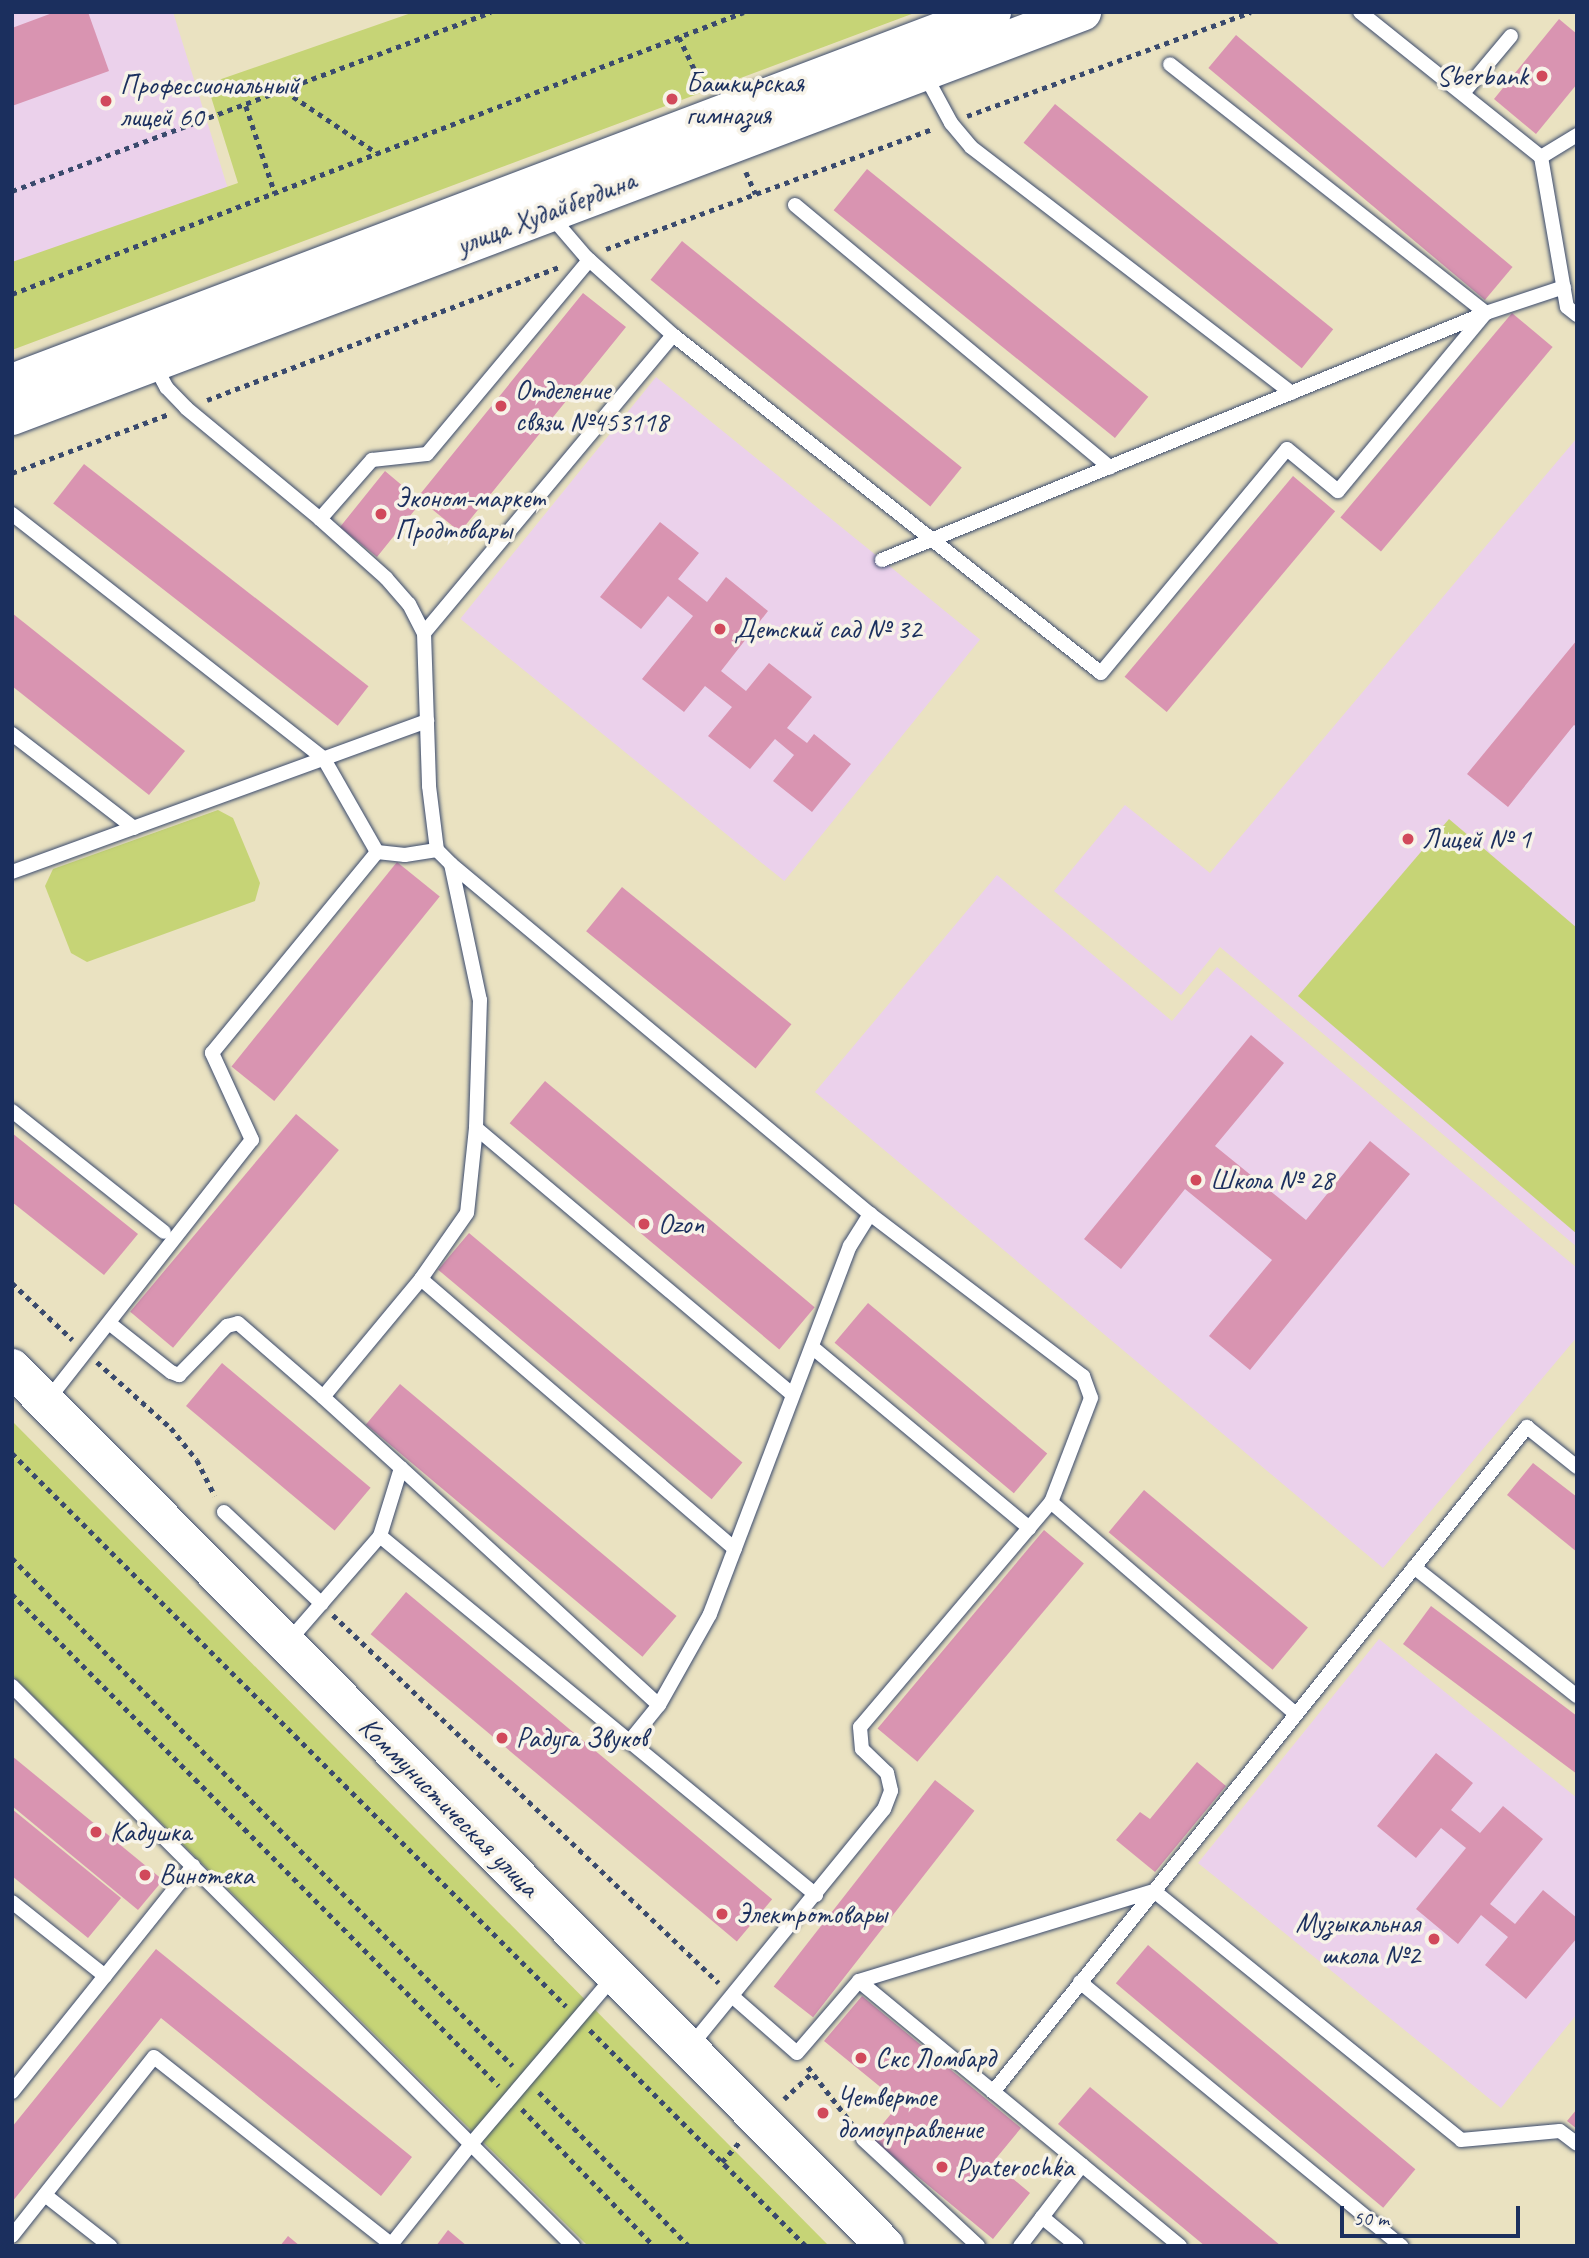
<!DOCTYPE html>
<meta charset="utf-8">
<style>
body{margin:0}
#map{position:relative;width:1589px;height:2258px;overflow:hidden;background:#eae2c1;font-family:Caveat,sans-serif}
div>[style]{position:absolute}
[style*='--x']{left:calc(var(--x)*1px);top:calc(var(--y)*1px);width:calc(var(--w)*1px);rotate:calc(var(--a)*1deg)}
.built>*{inset:0;background:#ebd1eb;transform-origin:0 0}
.green>*{inset:0;background:#c6d476}
.building>*{inset:0;background:#d994b1;transform-origin:0 0}
.path>*{height:4.5px;margin-top:-2.25px;transform-origin:0;background:repeating-linear-gradient(90deg,#3a4a6d 0 5px,transparent 0 10px)}
.roads{filter:drop-shadow(0 0 2px #3a4a6d) drop-shadow(0 0 2px #3a4a6d)}
.lane>*{height:14px;margin:-7px;padding:0 7px;transform-origin:7px;border-radius:7px;background:#fff}
.secondary>*{height:38px;margin:-19px;padding:0 19px;transform-origin:19px;border-radius:19px;background:#fff}
.primary>*{height:38px;margin:-19px;padding:0 19px;transform-origin:19px;border-radius:19px;background:#fff}
.dots>*{width:19px;height:19px;translate:-50% -50%;box-sizing:border-box;border:4px solid #f7f3e8;border-radius:50%}
span{translate:-50% -50%;white-space:nowrap;text-align:center;line-height:1.15;-webkit-text-stroke:7px #f7f3e8;paint-order:stroke}
.poi-label{font-size:28px;color:#1b2f5e}
.right{translate:-100% -50%;text-align:right}
.left{translate:0 -50%;text-align:left}
.street-label{font-size:28px;color:#1b2f5e}
.frame{position:absolute;inset:0;border:14px solid #1b2f5e;pointer-events:none}
.scale{position:absolute;left:1340px;top:2206px;width:180px;height:32px;box-sizing:border-box;border:4px solid #1b2f5e;border-top:0;padding-left:9px;font-size:21px;line-height:24px;white-space:nowrap;color:#1b2f5e;-webkit-text-stroke:5px #f7f3e8;paint-order:stroke}
</style>
<div id="map">
<div class="built">
<i style="clip-path:polygon(12px 12px,173px 12px,228px 189px,12px 264px)"></i>
<i style="left:656px;top:377px;width:417px;height:311px;rotate:39deg"></i>
<i style="clip-path:polygon(1577px 438px,1577px 1247px,1220px 947px,1181px 995px,1054px 891px,1125px 805px,1210px 873px)"></i>
<i style="clip-path:polygon(997px 875px,1172px 1021px,1217px 967px,1577px 1268px,1577px 1337px,1383px 1568px,815px 1092px)"></i>
<i style="clip-path:polygon(1379px 1639px,1577px 1798px,1577px 2014px,1501px 2108px,1198px 1863px)"></i>
</div>
<div class="green">
<i style="clip-path:polygon(414px 12px,917px 12px,12px 350px,12px 262px,238px 183px,207px 84px)"></i>
<i style="clip-path:polygon(218px 810px,233px 818px,260px 883px,255px 901px,87px 962px,71px 953px,45px 886px,53px 869px)"></i>
<i style="clip-path:polygon(1449px 819px,1577px 928px,1577px 1234px,1298px 996px)"></i>
<i style="clip-path:polygon(12px 1421px,829px 2246px,588px 2246px,12px 1675px)"></i>
</div>
<div class="building">
<i style="clip-path:polygon(55px 12px,88px 12px,109px 71px,12px 106px,12px 28px)"></i>
<i style="clip-path:polygon(1559px 19px,1577px 34px,1577px 84px,1536px 134px,1494px 99px)"></i>
<i style="left:1236px;top:35px;width:361px;height:43px;rotate:40deg"></i>
<i style="left:1055px;top:104px;width:358px;height:50px;rotate:39deg"></i>
<i style="left:867px;top:169px;width:362px;height:53px;rotate:39deg"></i>
<i style="left:682px;top:241px;width:360px;height:50px;rotate:39deg"></i>
<i style="clip-path:polygon(583px 293px,626px 327px,460px 532px,422px 501px,377px 557px,340px 527px,385px 471px,417px 498px)"></i>
<i style="left:1512px;top:313px;width:53px;height:267px;rotate:40deg"></i>
<i style="left:84px;top:464px;width:361px;height:50px;rotate:38deg"></i>
<i style="left:1293px;top:476px;width:55px;height:262px;rotate:40deg"></i>
<i style="clip-path:polygon(660px 522px,699px 553px,678px 579px,707px 602px,726px 577px,768px 611px,721px 671px,746px 691px,769px 663px,812px 697px,787px 728px,807px 743px,814px 734px,851px 764px,812px 812px,773px 781px,794px 755px,775px 739px,750px 769px,708px 736px,732px 707px,705px 686px,684px 712px,642px 679px,693px 616px,668px 596px,641px 629px,600px 597px)"></i>
<i style="clip-path:polygon(12px 613px,185px 751px,149px 795px,12px 686px)"></i>
<i style="clip-path:polygon(1577px 640px,1577px 727px,1574px 725px,1508px 807px,1467px 774px)"></i>
<i style="left:397px;top:862px;width:55px;height:263px;rotate:39deg"></i>
<i style="left:622px;top:887px;width:218px;height:57px;rotate:39deg"></i>
<i style="clip-path:polygon(1251px 1035px,1284px 1063px,1215px 1146px,1306px 1220px,1370px 1141px,1410px 1174px,1250px 1370px,1209px 1336px,1272px 1260px,1185px 1189px,1121px 1269px,1084px 1239px)"></i>
<i style="left:545px;top:1081px;width:352px;height:55px;rotate:40deg"></i>
<i style="left:296px;top:1114px;width:56px;height:258px;rotate:40deg"></i>
<i style="clip-path:polygon(12px 1133px,138px 1234px,104px 1275px,12px 1202px)"></i>
<i style="left:469px;top:1233px;width:357px;height:48px;rotate:40deg"></i>
<i style="left:868px;top:1303px;width:234px;height:52px;rotate:40deg"></i>
<i style="left:222px;top:1363px;width:194px;height:56px;rotate:40deg"></i>
<i style="left:400px;top:1384px;width:361px;height:53px;rotate:40deg"></i>
<i style="clip-path:polygon(1533px 1463px,1577px 1497px,1577px 1552px,1507px 1495px)"></i>
<i style="left:1144px;top:1490px;width:214px;height:55px;rotate:40deg"></i>
<i style="left:1044px;top:1530px;width:52px;height:259px;rotate:40deg"></i>
<i style="left:406px;top:1592px;width:478px;height:55px;rotate:40deg"></i>
<i style="clip-path:polygon(1431px 1606px,1577px 1716px,1577px 1774px,1403px 1644px)"></i>
<i style="clip-path:polygon(1436px 1753px,1473px 1783px,1451px 1810px,1480px 1833px,1503px 1806px,1543px 1839px,1490px 1904px,1515px 1924px,1543px 1890px,1577px 1918px,1577px 1938px,1526px 1999px,1485px 1965px,1508px 1937px,1481px 1915px,1458px 1944px,1416px 1909px,1466px 1848px,1441px 1828px,1416px 1858px,1377px 1826px)"></i>
<i style="clip-path:polygon(12px 1756px,163px 1880px,138px 1910px,12px 1806px)"></i>
<i style="clip-path:polygon(1197px 1762px,1226px 1786px,1155px 1872px,1116px 1840px,1140px 1812px,1150px 1819px)"></i>
<i style="left:935px;top:1780px;width:50px;height:262px;rotate:38deg"></i>
<i style="clip-path:polygon(12px 1809px,121px 1898px,88px 1938px,12px 1876px)"></i>
<i style="left:1148px;top:1945px;width:349px;height:50px;rotate:40deg"></i>
<i style="clip-path:polygon(156px 1949px,412px 2157px,381px 2196px,161px 2018px,12px 2202px,12px 2127px)"></i>
<i style="clip-path:polygon(862px 1996px,1021px 2128px,993px 2162px,1030px 2193px,993px 2239px,871px 2138px,900px 2103px,824px 2041px)"></i>
<i style="clip-path:polygon(1090px 2087px,1281px 2246px,1205px 2246px,1058px 2124px)"></i>
<i style="clip-path:polygon(1577px 2109px,1577px 2129px,1567px 2121px)"></i>
<i style="clip-path:polygon(448px 2230px,467px 2246px,436px 2246px)"></i>
<i style="clip-path:polygon(288px 2236px,300px 2246px,280px 2246px)"></i>
</div>
<div class="path">
<i style="--x:679;--y:37;--w:58;--a:64.3"></i>
<i style="--x:285;--y:91;--w:111;--a:34"></i>
<i style="--x:246;--y:106;--w:92;--a:71.6"></i>
<i style="--x:967;--y:116;--w:302;--a:-20.1"></i>
<i style="--x:746;--y:172;--w:24;--a:66"></i>
<i style="--x:12;--y:191;--w:511;--a:-20.49"></i>
<i style="--x:606;--y:249;--w:348;--a:-20.2"></i>
<i style="--x:12;--y:294;--w:784;--a:-21.07"></i>
<i style="--x:207;--y:400;--w:376;--a:-20.7"></i>
<i style="--x:12;--y:473;--w:168;--a:-20.6"></i>
<i style="--x:12;--y:1283;--w:83;--a:43.1"></i>
<i style="--x:97;--y:1362;--w:99;--a:41.7"></i>
<i style="--x:171;--y:1428;--w:41;--a:50.9"></i>
<i style="--x:197;--y:1460;--w:40;--a:63.4"></i>
<i style="--x:12;--y:1453;--w:783;--a:44.95"></i>
<i style="--x:12;--y:1558;--w:713;--a:45.4"></i>
<i style="--x:12;--y:1594;--w:692;--a:45.29"></i>
<i style="--x:333;--y:1615;--w:533;--a:43.63"></i>
<i style="--x:590;--y:2030;--w:305;--a:45"></i>
<i style="--x:808;--y:2067;--w:72;--a:52.3"></i>
<i style="--x:539;--y:2092;--w:215;--a:45.8"></i>
<i style="--x:784;--y:2099;--w:38;--a:-43"></i>
<i style="--x:522;--y:2109;--w:190;--a:46.1"></i>
<i style="--x:722;--y:2162;--w:29;--a:-49"></i>
</div>
<div class="roads">
<div class="lane">
<i style="--x:1360;--y:12;--w:232;--a:38.7"></i>
<i style="--x:1541;--y:157;--w:152;--a:80.2"></i>
<i style="--x:1567;--y:307;--w:13;--a:39"></i>
<i style="--x:924;--y:73;--w:57;--a:61.6"></i>
<i style="--x:951;--y:123;--w:31;--a:50"></i>
<i style="--x:971;--y:147;--w:404;--a:37.5"></i>
<i style="--x:1464;--y:92;--w:73;--a:-50"></i>
<i style="--x:1541;--y:157;--w:42;--a:-31.4"></i>
<i style="--x:795;--y:205;--w:410;--a:39.8"></i>
<i style="--x:550;--y:215;--w:55;--a:49.4"></i>
<i style="--x:586;--y:257;--w:117;--a:41.9"></i>
<i style="--x:673;--y:335;--w:545;--a:38.3"></i>
<i style="--x:1101;--y:673;--w:291;--a:-50.3"></i>
<i style="--x:1287;--y:449;--w:66;--a:39.5"></i>
<i style="--x:1338;--y:491;--w:231;--a:-50.3"></i>
<i style="--x:1486;--y:313;--w:82;--a:-18.4"></i>
<i style="--x:154;--y:364;--w:27;--a:62"></i>
<i style="--x:167;--y:388;--w:28;--a:46"></i>
<i style="--x:186;--y:408;--w:174;--a:39.6"></i>
<i style="--x:320;--y:519;--w:89;--a:41.8"></i>
<i style="--x:386;--y:578;--w:35;--a:49"></i>
<i style="--x:409;--y:604;--w:33;--a:63"></i>
<i style="--x:424;--y:633;--w:153;--a:88.1"></i>
<i style="--x:429;--y:786;--w:64;--a:82.9"></i>
<i style="--x:437;--y:850;--w:20;--a:45"></i>
<i style="--x:451;--y:864;--w:139;--a:78"></i>
<i style="--x:480;--y:1000;--w:128;--a:91.8"></i>
<i style="--x:476;--y:1128;--w:85;--a:96"></i>
<i style="--x:467;--y:1213;--w:80;--a:124.9"></i>
<i style="--x:421;--y:1279;--w:153;--a:129.7"></i>
<i style="--x:323;--y:1397;--w:105;--a:42.3"></i>
<i style="--x:401;--y:1468;--w:71;--a:107.2"></i>
<i style="--x:380;--y:1536;--w:140;--a:131"></i>
<i style="--x:12;--y:514;--w:397;--a:38.1"></i>
<i style="--x:324;--y:759;--w:107;--a:60.3"></i>
<i style="--x:320;--y:519;--w:79;--a:-48.6"></i>
<i style="--x:372;--y:460;--w:55;--a:-6.2"></i>
<i style="--x:427;--y:454;--w:253;--a:-50.1"></i>
<i style="--x:882;--y:560;--w:653;--a:-22.24"></i>
<i style="--x:1486;--y:313;--w:402;--a:-141.8"></i>
<i style="--x:424;--y:633;--w:388;--a:-50.1"></i>
<i style="--x:12;--y:734;--w:154;--a:37.6"></i>
<i style="--x:451;--y:864;--w:546;--a:39.87"></i>
<i style="--x:870;--y:1214;--w:268;--a:37.3"></i>
<i style="--x:1083;--y:1376;--w:23;--a:70"></i>
<i style="--x:1091;--y:1398;--w:111;--a:111"></i>
<i style="--x:1051;--y:1502;--w:295;--a:130.3"></i>
<i style="--x:860;--y:1727;--w:22;--a:85"></i>
<i style="--x:862;--y:1749;--w:35;--a:44"></i>
<i style="--x:887;--y:1773;--w:18;--a:77"></i>
<i style="--x:891;--y:1791;--w:19;--a:111"></i>
<i style="--x:884;--y:1809;--w:308;--a:129.2"></i>
<i style="--x:12;--y:872;--w:442;--a:-20"></i>
<i style="--x:12;--y:1111;--w:194;--a:38.5"></i>
<i style="--x:476;--y:1128;--w:414;--a:40.1"></i>
<i style="--x:421;--y:1279;--w:414;--a:40.7"></i>
<i style="--x:109;--y:1323;--w:79;--a:38.3"></i>
<i style="--x:171;--y:1372;--w:9;--a:21"></i>
<i style="--x:179;--y:1375;--w:69;--a:-45.6"></i>
<i style="--x:227;--y:1326;--w:11;--a:-15"></i>
<i style="--x:238;--y:1323;--w:113;--a:41"></i>
<i style="--x:812;--y:1347;--w:283;--a:39.8"></i>
<i style="--x:47;--y:1401;--w:332;--a:-51.9"></i>
<i style="--x:252;--y:1140;--w:96;--a:-114.7"></i>
<i style="--x:212;--y:1053;--w:260;--a:-50.6"></i>
<i style="--x:377;--y:852;--w:28;--a:6"></i>
<i style="--x:405;--y:855;--w:32;--a:-9"></i>
<i style="--x:401;--y:1468;--w:350;--a:42.6"></i>
<i style="--x:1051;--y:1502;--w:324;--a:40.9"></i>
<i style="--x:224;--y:1512;--w:134;--a:43.2"></i>
<i style="--x:380;--y:1536;--w:565;--a:39.47"></i>
<i style="--x:1414;--y:1567;--w:208;--a:38.4"></i>
<i style="--x:12;--y:1686;--w:793;--a:44.95"></i>
<i style="--x:629;--y:1742;--w:48;--a:-51"></i>
<i style="--x:659;--y:1705;--w:104;--a:-60.7"></i>
<i style="--x:710;--y:1614;--w:394;--a:-69.2"></i>
<i style="--x:850;--y:1246;--w:38;--a:-58"></i>
<i style="--x:12;--y:1902;--w:119;--a:38.5"></i>
<i style="--x:859;--y:1981;--w:308;--a:-17"></i>
<i style="--x:1154;--y:1891;--w:395;--a:39"></i>
<i style="--x:1461;--y:2140;--w:99;--a:-5.2"></i>
<i style="--x:1560;--y:2131;--w:21;--a:37"></i>
<i style="--x:1080;--y:1982;--w:416;--a:39.4"></i>
<i style="--x:732;--y:1996;--w:86;--a:41.2"></i>
<i style="--x:797;--y:2053;--w:95;--a:-49.3"></i>
<i style="--x:859;--y:1981;--w:289;--a:39.5"></i>
<i style="--x:1082;--y:2165;--w:102;--a:127.4"></i>
<i style="--x:12;--y:2092;--w:290;--a:-51.3"></i>
<i style="--x:993;--y:2092;--w:853;--a:-51.24"></i>
<i style="--x:1527;--y:1427;--w:64;--a:38.7"></i>
<i style="--x:863;--y:2139;--w:157;--a:42.9"></i>
<i style="--x:1082;--y:2165;--w:127;--a:39.6"></i>
<i style="--x:45;--y:2195;--w:83;--a:38.1"></i>
<i style="--x:1042;--y:2217;--w:45;--a:39.6"></i>
<i style="--x:12;--y:2236;--w:228;--a:-51.6"></i>
<i style="--x:154;--y:2057;--w:302;--a:38.3"></i>
<i style="--x:390;--y:2246;--w:132;--a:-51.5"></i>
<i style="--x:472;--y:2143;--w:221;--a:-49.6"></i>
</div>
<div class="secondary">
<i style="--x:12;--y:1368;--w:1238;--a:45.16"></i>
</div>
<div class="primary">
<i style="--x:12;--y:383;--w:1048;--a:-20.74"></i>
<i style="--x:12;--y:416;--w:1144;--a:-20.69"></i>
</div>
</div>
<div class="dots">
<i style="left:1542px;top:76px;background:#d1495b"></i>
<i style="left:672px;top:99px;background:#d1495b"></i>
<i style="left:106px;top:101px;background:#d1495b"></i>
<i style="left:501px;top:406px;background:#d1495b"></i>
<i style="left:381px;top:514px;background:#d1495b"></i>
<i style="left:720px;top:629px;background:#d1495b"></i>
<i style="left:1408px;top:839px;background:#d1495b"></i>
<i style="left:1196px;top:1180px;background:#d1495b"></i>
<i style="left:644px;top:1224px;background:#d1495b"></i>
<i style="left:502px;top:1738px;background:#d1495b"></i>
<i style="left:96px;top:1832px;background:#d1495b"></i>
<i style="left:145px;top:1875px;background:#d1495b"></i>
<i style="left:722px;top:1914px;background:#d1495b"></i>
<i style="left:1434px;top:1939px;background:#d1495b"></i>
<i style="left:861px;top:2058px;background:#d1495b"></i>
<i style="left:823px;top:2113px;background:#d1495b"></i>
<i style="left:942px;top:2167px;background:#d1495b"></i>
</div>
<div class="poi-label">
<span class="right" style="left:1528px;top:76px">Sberbank</span>
<span class="left" style="left:686px;top:99px">Башкирская<br>гимназия</span>
<span class="left" style="left:120px;top:101px">Профессиональный<br>лицей 60</span>
<span class="left" style="left:515px;top:406px">Отделение<br>связи №453118</span>
<span class="left" style="left:395px;top:514px">Эконом-маркет<br>Продтовары</span>
<span class="left" style="left:734px;top:629px">Детский сад № 32</span>
<span class="left" style="left:1422px;top:839px">Лицей № 1</span>
<span class="left" style="left:1210px;top:1180px">Школа № 28</span>
<span class="left" style="left:658px;top:1224px">Ozon</span>
<span class="left" style="left:516px;top:1738px">Радуга Звуков</span>
<span class="left" style="left:110px;top:1832px">Кадушка</span>
<span class="left" style="left:159px;top:1875px">Винотека</span>
<span class="left" style="left:736px;top:1914px">Электротовары</span>
<span class="right" style="left:1420px;top:1939px">Музыкальная<br>школа №2</span>
<span class="left" style="left:875px;top:2058px">Скс Ломбард</span>
<span class="left" style="left:837px;top:2113px">Четвертое<br>домоуправление</span>
<span class="left" style="left:956px;top:2167px">Pyaterochka</span>
</div>
<div class="street-label">
<span style="left:546px;top:213px;rotate:-21deg">улица Худайбердина</span>
<span style="left:449px;top:1807px;rotate:45deg">Коммунистическая улица</span>
</div>
<div class="frame"></div>
<div class="scale">50 m</div>
</div>
